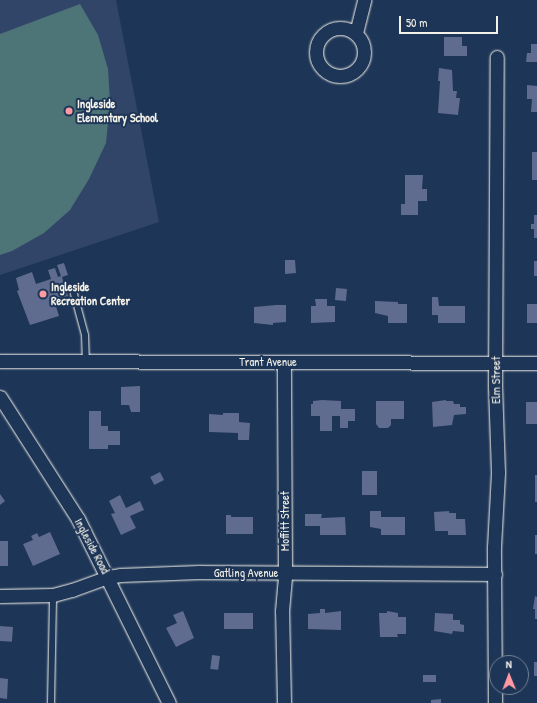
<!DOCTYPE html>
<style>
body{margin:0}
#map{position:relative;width:537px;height:703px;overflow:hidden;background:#1d3557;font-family:"Patrick Hand",sans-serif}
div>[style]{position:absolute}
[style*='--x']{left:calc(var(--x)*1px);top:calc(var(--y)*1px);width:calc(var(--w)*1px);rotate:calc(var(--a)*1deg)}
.built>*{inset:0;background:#314568}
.green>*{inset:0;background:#4d7477}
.building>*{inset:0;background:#5f6b8f;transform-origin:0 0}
.roads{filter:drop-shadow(0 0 1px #f4f1e8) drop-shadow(0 0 1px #f4f1e8)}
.service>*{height:6px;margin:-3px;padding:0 3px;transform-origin:3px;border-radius:3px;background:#1d3557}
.minor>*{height:13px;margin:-6.5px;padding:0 6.5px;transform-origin:6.5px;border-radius:6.5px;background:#1d3557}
.minor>.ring{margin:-6.5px;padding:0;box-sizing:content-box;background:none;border:13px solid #1d3557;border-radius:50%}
.dots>*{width:11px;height:11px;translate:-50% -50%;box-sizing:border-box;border:2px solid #1d3557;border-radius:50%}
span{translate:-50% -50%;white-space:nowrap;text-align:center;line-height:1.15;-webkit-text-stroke:4px #1d3557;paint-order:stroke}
.poi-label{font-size:12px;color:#f4f1e8;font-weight:700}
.left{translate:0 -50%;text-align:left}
.street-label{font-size:12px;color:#f4f1e8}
.north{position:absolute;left:489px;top:655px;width:40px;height:40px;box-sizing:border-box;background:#1d3557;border:1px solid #738091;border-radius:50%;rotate:359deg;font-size:11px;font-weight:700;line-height:16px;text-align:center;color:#f4f1e8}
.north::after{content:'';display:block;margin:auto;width:14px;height:18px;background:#ff9aa2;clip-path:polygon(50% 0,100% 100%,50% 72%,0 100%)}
.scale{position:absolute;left:399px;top:16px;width:99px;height:18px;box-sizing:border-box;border:2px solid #f4f1e8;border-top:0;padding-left:5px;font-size:12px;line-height:14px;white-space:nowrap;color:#f4f1e8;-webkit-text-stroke:3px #1d3557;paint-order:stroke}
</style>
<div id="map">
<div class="built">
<i style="clip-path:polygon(0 0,116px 0,159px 222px,0 275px)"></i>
</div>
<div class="green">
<i style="clip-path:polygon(80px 4px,98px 35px,108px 69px,110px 102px,106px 143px,89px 179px,70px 210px,44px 233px,12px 251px,0 255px,0 34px)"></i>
</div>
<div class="building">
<i style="clip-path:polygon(444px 37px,462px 37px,462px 46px,467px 46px,467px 56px,444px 56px)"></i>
<i style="clip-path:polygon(531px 44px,537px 44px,537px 62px,526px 62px,527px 53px,531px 53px)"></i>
<i style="clip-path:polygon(439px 68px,452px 70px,453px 91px,457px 91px,456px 98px,460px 98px,458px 115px,438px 113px,440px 81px,438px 81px)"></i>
<i style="clip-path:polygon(527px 85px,537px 86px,537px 112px,531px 112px,532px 99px,527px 99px)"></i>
<i style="left:532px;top:152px;width:5px;height:28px"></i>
<i style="clip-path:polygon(405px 175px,423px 175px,422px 189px,427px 189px,427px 201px,418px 201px,418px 215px,401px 215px,401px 204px,405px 204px)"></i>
<i style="clip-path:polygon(534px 215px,537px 215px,537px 238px,534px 238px,534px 229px,531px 229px,531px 224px,534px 224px)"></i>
<i style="clip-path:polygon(285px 260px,295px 260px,296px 273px,285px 274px)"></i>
<i style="left:534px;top:261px;width:3px;height:15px"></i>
<i style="clip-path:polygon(64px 263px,68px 275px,62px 277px,68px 296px,54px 300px,59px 316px,30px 325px,17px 291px,19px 290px,16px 278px,32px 272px,36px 284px,51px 279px,48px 270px,55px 268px,58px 277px,61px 276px,57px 265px)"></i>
<i style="left:336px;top:288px;width:11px;height:12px;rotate:5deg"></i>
<i style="clip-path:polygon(432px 297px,438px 297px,439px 306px,465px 306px,465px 323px,438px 323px,438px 315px,432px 315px)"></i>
<i style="clip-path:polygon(315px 299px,327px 299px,327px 306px,335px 306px,335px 322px,311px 323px,311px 306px,316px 306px)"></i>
<i style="clip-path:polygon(375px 301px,398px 302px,398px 304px,407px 304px,407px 323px,388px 323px,388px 316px,375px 313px)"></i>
<i style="left:527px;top:304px;width:10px;height:19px"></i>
<i style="clip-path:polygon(276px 305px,286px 305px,286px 322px,273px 323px,273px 325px,254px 323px,254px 307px)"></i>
<i style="clip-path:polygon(140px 386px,140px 412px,131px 412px,129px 405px,121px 405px,121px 387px)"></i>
<i style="clip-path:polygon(322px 400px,341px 401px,341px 409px,355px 409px,355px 421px,348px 421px,348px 428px,340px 428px,340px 416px,332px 416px,332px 431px,320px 431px,320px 416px,311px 416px,311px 404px,313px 404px,313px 401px)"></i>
<i style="clip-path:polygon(446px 400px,446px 401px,453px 401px,454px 404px,460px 404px,460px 407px,466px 407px,466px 414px,454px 415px,452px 425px,433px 427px,432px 402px)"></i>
<i style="clip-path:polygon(376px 401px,404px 401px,404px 419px,391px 419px,391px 425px,388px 428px,379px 428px,376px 424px)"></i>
<i style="left:526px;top:402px;width:11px;height:22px"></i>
<i style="clip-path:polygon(89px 411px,101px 411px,101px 426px,108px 426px,108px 431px,120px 431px,120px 445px,108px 445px,108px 449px,89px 449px)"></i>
<i style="clip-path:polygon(223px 413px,239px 413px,239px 422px,250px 423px,249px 440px,238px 440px,238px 433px,209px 432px,209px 414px,223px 415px)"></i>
<i style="left:362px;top:471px;width:15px;height:24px"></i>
<i style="left:160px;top:472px;width:9px;height:11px;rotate:63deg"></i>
<i style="left:535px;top:475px;width:2px;height:27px"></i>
<i style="clip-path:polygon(0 494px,5px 501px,0 505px)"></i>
<i style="clip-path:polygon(120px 495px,126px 508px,140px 501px,144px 510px,130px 516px,136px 528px,121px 535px,111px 514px,115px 513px,109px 501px)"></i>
<i style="clip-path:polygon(370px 511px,381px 511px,381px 517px,405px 517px,405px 535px,381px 535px,381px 529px,370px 527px)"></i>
<i style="clip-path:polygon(449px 511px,449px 513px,456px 513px,456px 519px,465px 519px,466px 535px,448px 535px,448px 531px,435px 531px,434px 512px)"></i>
<i style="clip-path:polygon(305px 514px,322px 514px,321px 518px,345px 517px,346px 535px,320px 535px,320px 526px,305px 526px)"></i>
<i style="clip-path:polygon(226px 515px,231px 515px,231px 517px,253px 517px,253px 534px,226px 534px)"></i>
<i style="clip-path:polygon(50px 532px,60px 554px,33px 566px,23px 544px,33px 540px,31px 536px,37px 533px,39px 537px)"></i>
<i style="left:535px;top:535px;width:2px;height:19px"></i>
<i style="left:0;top:541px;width:8px;height:25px"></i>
<i style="clip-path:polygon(535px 596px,537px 597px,537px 619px,535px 619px,535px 609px,533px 609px)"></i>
<i style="clip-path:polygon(320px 609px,325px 609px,325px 613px,341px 611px,341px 630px,308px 629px,308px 614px,320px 613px)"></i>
<i style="clip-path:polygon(183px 611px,194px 638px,176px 647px,166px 628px,177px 623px,173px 615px)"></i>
<i style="clip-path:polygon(387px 611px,398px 613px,398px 617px,406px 617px,406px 634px,397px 634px,398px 637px,380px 637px,379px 613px,387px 613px)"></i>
<i style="left:224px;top:613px;width:29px;height:16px"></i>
<i style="clip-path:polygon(435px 613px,453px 614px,453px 620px,460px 620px,460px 624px,464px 625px,464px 632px,453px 631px,452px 634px,434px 631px)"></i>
<i style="left:0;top:626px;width:13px;height:15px;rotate:4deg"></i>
<i style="left:212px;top:655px;width:8px;height:14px;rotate:7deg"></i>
<i style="left:534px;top:662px;width:3px;height:14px"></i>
<i style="left:436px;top:675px;width:7px;height:13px;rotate:90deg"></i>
<i style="clip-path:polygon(0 678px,8px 679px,7px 699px,0 698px)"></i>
<i style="clip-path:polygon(441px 699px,441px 703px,431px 703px,431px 700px)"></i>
</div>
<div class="roads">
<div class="service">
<i style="--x:74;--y:294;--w:42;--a:75"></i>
<i style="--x:85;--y:335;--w:27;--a:88"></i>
<i style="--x:51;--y:703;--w:108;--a:-88.9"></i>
</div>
<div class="minor">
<i class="ring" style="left:316px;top:28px;width:35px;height:35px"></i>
<i style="--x:356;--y:33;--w:34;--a:-76"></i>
<i style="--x:0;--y:361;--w:537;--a:0.21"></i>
<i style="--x:0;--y:397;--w:145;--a:57.4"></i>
<i style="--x:78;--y:519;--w:205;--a:63.7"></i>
<i style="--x:0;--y:596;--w:53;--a:-1.1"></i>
<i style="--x:53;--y:595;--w:20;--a:-15"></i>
<i style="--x:72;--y:590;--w:38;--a:-20"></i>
<i style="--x:108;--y:577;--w:12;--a:-9"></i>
<i style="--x:120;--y:575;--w:79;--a:-2.2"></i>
<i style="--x:199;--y:572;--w:296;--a:0.4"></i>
<i style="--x:284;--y:703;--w:92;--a:-91.2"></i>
<i style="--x:282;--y:611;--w:38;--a:-85"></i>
<i style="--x:285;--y:573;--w:211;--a:-90.3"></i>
<i style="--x:495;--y:703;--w:156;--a:-90.4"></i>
<i style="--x:494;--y:547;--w:75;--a:-86.9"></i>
<i style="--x:498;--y:472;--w:85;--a:-92"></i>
<i style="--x:495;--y:387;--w:330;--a:-89.7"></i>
</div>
</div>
<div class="dots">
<i style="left:69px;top:111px;background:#ff9aa2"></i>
<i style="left:43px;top:294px;background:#ff9aa2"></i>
</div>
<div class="poi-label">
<span class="left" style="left:77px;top:111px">Ingleside<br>Elementary School</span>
<span class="left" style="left:51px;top:294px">Ingleside<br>Recreation Center</span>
</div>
<div class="street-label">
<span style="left:268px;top:362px">Trant Avenue</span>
<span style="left:496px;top:380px;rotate:-90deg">Elm Street</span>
<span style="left:285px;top:521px;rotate:-90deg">Moffitt Street</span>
<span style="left:92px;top:546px;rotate:62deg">Ingleside Road</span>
<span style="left:246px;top:573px">Gatling Avenue</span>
</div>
<div class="north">N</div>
<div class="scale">50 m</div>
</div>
